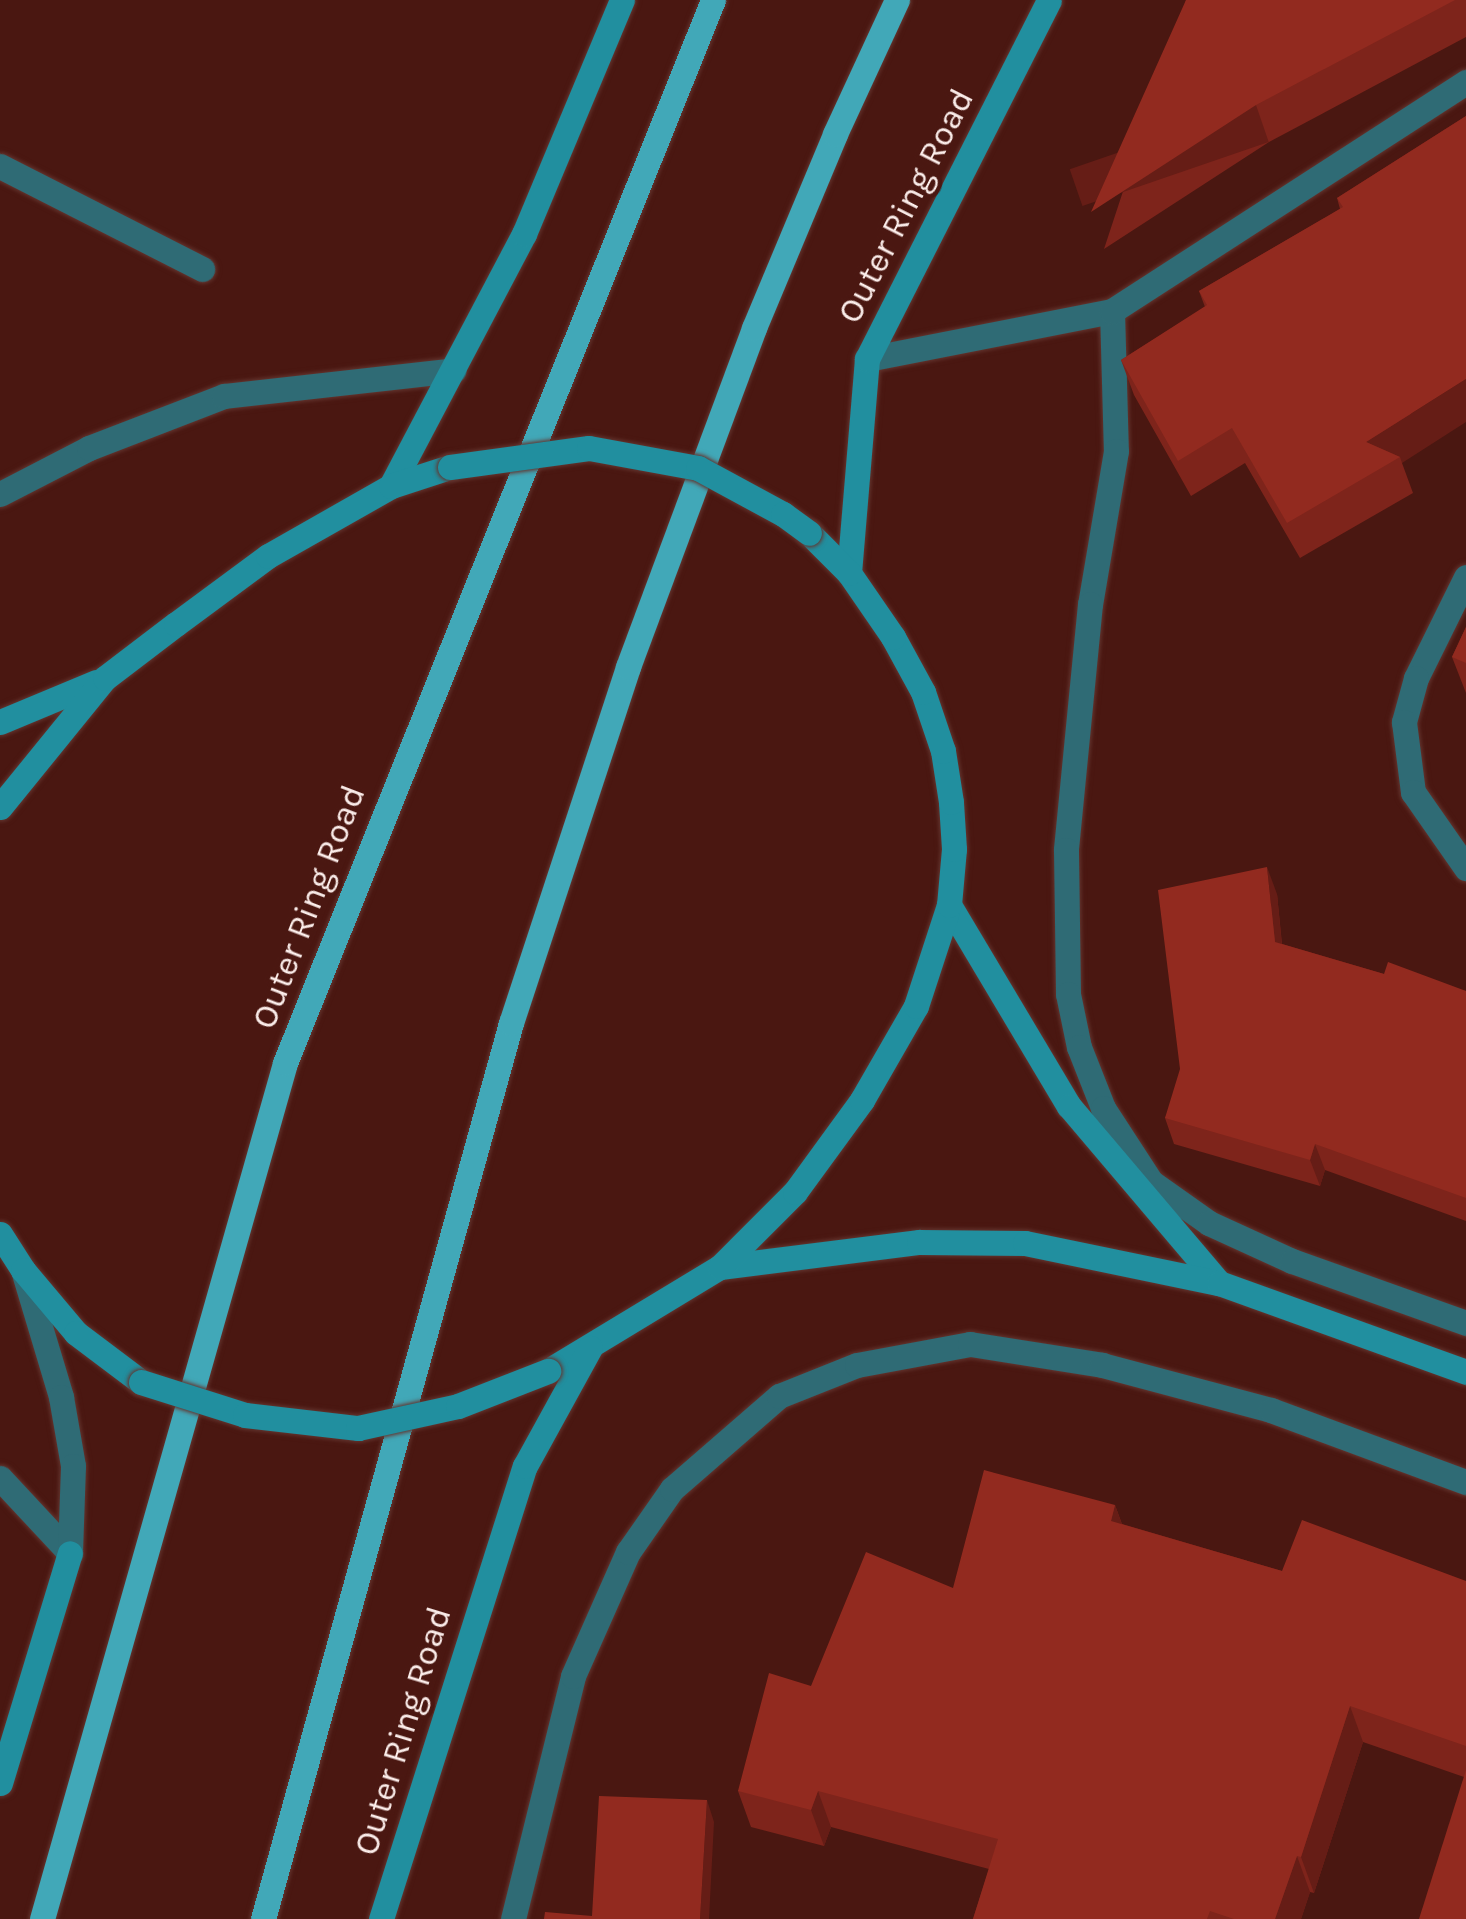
<!DOCTYPE html>
<style>
body{margin:0}
#map{position:relative;width:1466px;height:1919px;overflow:hidden;background:#4a1711;font-family:Karla,sans-serif}
div>[style]{position:absolute}
[style*='--x']{left:calc(var(--x)*1px);top:calc(var(--y)*1px);width:calc(var(--w)*1px);rotate:calc(var(--a)*1deg)}
.roads{filter:drop-shadow(0 0 2px #63352f) drop-shadow(0 0 2px #63352f)}
.service>*{height:25px;margin:-12.5px;padding:0 12.5px;transform-origin:12.5px;border-radius:12.5px;background:#2f6b75}
.minor>*{height:25px;margin:-12.5px;padding:0 12.5px;transform-origin:12.5px;border-radius:12.5px;background:#2f6b75}
.tertiary>*{height:25px;margin:-12.5px;padding:0 12.5px;transform-origin:12.5px;border-radius:12.5px;background:#2f6b75}
.secondary>*{height:25px;margin:-12.5px;padding:0 12.5px;transform-origin:12.5px;border-radius:12.5px;background:#218f9f}
.primary>*{height:25px;margin:-12.5px;padding:0 12.5px;transform-origin:12.5px;border-radius:12.5px;background:#41a8b8}
.bridges{filter:drop-shadow(0 0 2px #63352f) drop-shadow(0 0 2px #63352f)}
.secondary-bridge>*{height:25px;margin:-12.5px;padding:0 12.5px;transform-origin:12.5px;border-radius:12.5px;background:#218f9f}
.wall>*{inset:0;background:#7e241b}
.shaded-wall>*{inset:0;background:#661d16;transform-origin:0 0}
.building>*{inset:0;background:#922a1f}
span{translate:-50% -50%;white-space:nowrap;text-align:center;line-height:1.15;-webkit-text-stroke:9px #4a1711;paint-order:stroke}
.street-label{font-size:35px;color:#fbedea}
</style>
<div id="map">
<div class="roads">
<div class="service">
<i style="--x:0;--y:494;--w:100;--a:-27.3"></i>
<i style="--x:89;--y:448;--w:145;--a:-21.1"></i>
<i style="--x:224;--y:396;--w:231;--a:-6.4"></i>
<i style="--x:0;--y:1478;--w:103;--a:47"></i>
</div>
<div class="minor">
<i style="--x:0;--y:166;--w:227;--a:27"></i>
<i style="--x:1112;--y:311;--w:140;--a:88.4"></i>
<i style="--x:1116;--y:451;--w:155;--a:99.6"></i>
<i style="--x:1090;--y:604;--w:247;--a:95.6"></i>
<i style="--x:1066;--y:850;--w:144;--a:89.2"></i>
<i style="--x:1068;--y:994;--w:54;--a:78.3"></i>
<i style="--x:1079;--y:1047;--w:66;--a:68.5"></i>
<i style="--x:1103;--y:1108;--w:88;--a:57"></i>
<i style="--x:1151;--y:1182;--w:71;--a:35.3"></i>
<i style="--x:1209;--y:1223;--w:91;--a:24.6"></i>
<i style="--x:1292;--y:1261;--w:185;--a:19.6"></i>
<i style="--x:867;--y:359;--w:250;--a:-11.1"></i>
<i style="--x:1112;--y:311;--w:422;--a:-32.9"></i>
<i style="--x:1466;--y:577;--w:113;--a:116.3"></i>
<i style="--x:1416;--y:678;--w:46;--a:105.3"></i>
<i style="--x:1404;--y:722;--w:71;--a:82.7"></i>
<i style="--x:1413;--y:792;--w:93;--a:55.1"></i>
<i style="--x:513;--y:1919;--w:250;--a:-76.1"></i>
<i style="--x:573;--y:1676;--w:136;--a:-66.1"></i>
<i style="--x:628;--y:1552;--w:77;--a:-55.1"></i>
<i style="--x:672;--y:1489;--w:142;--a:-41"></i>
<i style="--x:779;--y:1396;--w:84;--a:-21.7"></i>
<i style="--x:857;--y:1365;--w:115;--a:-10.5"></i>
<i style="--x:970;--y:1344;--w:134;--a:9"></i>
<i style="--x:1102;--y:1365;--w:175;--a:14.9"></i>
<i style="--x:1271;--y:1410;--w:208;--a:20.3"></i>
</div>
<div class="tertiary">
<i style="--x:23;--y:1270;--w:133;--a:73.3"></i>
<i style="--x:61;--y:1397;--w:70;--a:80.1"></i>
<i style="--x:73;--y:1466;--w:87;--a:92"></i>
</div>
<div class="secondary">
<i style="--x:391;--y:486;--w:285;--a:-62.2"></i>
<i style="--x:524;--y:234;--w:254;--a:-67.3"></i>
<i style="--x:849;--y:573;--w:215;--a:-85.2"></i>
<i style="--x:867;--y:359;--w:402;--a:-63.1"></i>
<i style="--x:0;--y:722;--w:104;--a:-22.6"></i>
<i style="--x:0;--y:807;--w:166;--a:-50.9"></i>
<i style="--x:105;--y:678;--w:89;--a:-37.3"></i>
<i style="--x:176;--y:624;--w:114;--a:-36.5"></i>
<i style="--x:268;--y:556;--w:142;--a:-29.6"></i>
<i style="--x:391;--y:486;--w:62;--a:-17.9"></i>
<i style="--x:949;--y:905;--w:234;--a:59.2"></i>
<i style="--x:1069;--y:1106;--w:232;--a:49.7"></i>
<i style="--x:0;--y:1234;--w:43;--a:57.4"></i>
<i style="--x:23;--y:1270;--w:82;--a:49.9"></i>
<i style="--x:76;--y:1333;--w:81;--a:37"></i>
<i style="--x:720;--y:1267;--w:201;--a:-7.2"></i>
<i style="--x:919;--y:1242;--w:106;--a:0.5"></i>
<i style="--x:1025;--y:1243;--w:198;--a:11.7"></i>
<i style="--x:1219;--y:1283;--w:263;--a:19.8"></i>
<i style="--x:548;--y:1371;--w:201;--a:-31.2"></i>
<i style="--x:720;--y:1267;--w:106;--a:-45"></i>
<i style="--x:795;--y:1192;--w:114;--a:-53.9"></i>
<i style="--x:862;--y:1100;--w:108;--a:-60.1"></i>
<i style="--x:916;--y:1006;--w:106;--a:-71.9"></i>
<i style="--x:949;--y:905;--w:56;--a:-84.9"></i>
<i style="--x:954;--y:849;--w:47;--a:-93.7"></i>
<i style="--x:951;--y:802;--w:52;--a:-98.9"></i>
<i style="--x:943;--y:751;--w:62;--a:-108.7"></i>
<i style="--x:923;--y:692;--w:63;--a:-118.6"></i>
<i style="--x:893;--y:637;--w:78;--a:-124.5"></i>
<i style="--x:849;--y:573;--w:57;--a:-135"></i>
<i style="--x:0;--y:1783;--w:240;--a:-73.1"></i>
<i style="--x:381;--y:1919;--w:475;--a:-72.4"></i>
<i style="--x:525;--y:1466;--w:135;--a:-61.2"></i>
</div>
<div class="primary">
<i style="--x:42;--y:1919;--w:890;--a:-74.15"></i>
<i style="--x:285;--y:1063;--w:1146;--a:-68.07"></i>
<i style="--x:263;--y:1919;--w:930;--a:-74.53"></i>
<i style="--x:511;--y:1023;--w:375;--a:-71.8"></i>
<i style="--x:628;--y:667;--w:362;--a:-69.6"></i>
<i style="--x:754;--y:328;--w:210;--a:-67.3"></i>
<i style="--x:835;--y:134;--w:148;--a:-65.2"></i>
</div>
</div>
<div class="bridges">
<div class="secondary-bridge">
<i style="--x:450;--y:467;--w:140;--a:-7.8"></i>
<i style="--x:589;--y:448;--w:111;--a:10.4"></i>
<i style="--x:698;--y:468;--w:97;--a:28.4"></i>
<i style="--x:783;--y:514;--w:32;--a:36"></i>
<i style="--x:141;--y:1382;--w:109;--a:17.6"></i>
<i style="--x:245;--y:1415;--w:114;--a:6.6"></i>
<i style="--x:358;--y:1428;--w:102;--a:-12.4"></i>
<i style="--x:458;--y:1406;--w:97;--a:-21.3"></i>
</div>
</div>
<div class="wall">
<i style="clip-path:polygon(1186px 0,1466px 0,1466px 37px,1269px 142px,1104px 249px)"></i>
<i style="clip-path:polygon(1466px 116px,1402px 463px,1413px 493px,1300px 558px,1245px 463px,1191px 496px,1134px 395px,1121px 360px,1205px 307px,1199px 291px,1340px 209px,1337px 198px)"></i>
<i style="clip-path:polygon(1466px 627px,1466px 693px,1452px 657px)"></i>
<i style="clip-path:polygon(1277px 894px,1282px 944px,1384px 974px,1466px 991px,1466px 1221px,1325px 1170px,1320px 1186px,1174px 1144px,1165px 1118px)"></i>
<i style="clip-path:polygon(1115px 1505px,1122px 1524px,1282px 1571px,1466px 1581px,1466px 1919px,1464px 1777px,1363px 1742px,1314px 1893px,1310px 1892px,1301px 1919px,973px 1919px,989px 1869px,831px 1827px,824px 1846px,751px 1827px,738px 1791px,811px 1686px)"></i>
</div>
<div class="shaded-wall">
<i style="left:1256px;top:105px;width:39px;height:197px;rotate:71deg"></i>
<i style="clip-path:polygon(1466px 379px,1466px 422px,1402px 463px,1400px 457px,1366px 442px)"></i>
<i style="clip-path:polygon(1267px 867px,1277px 894px,1284px 968px,1275px 942px)"></i>
<i style="clip-path:polygon(1315px 1144px,1325px 1170px,1320px 1186px,1310px 1160px)"></i>
<i style="clip-path:polygon(1115px 1505px,1128px 1542px,1111px 1521px)"></i>
<i style="clip-path:polygon(1350px 1706px,1363px 1742px,1314px 1893px,1301px 1857px)"></i>
<i style="clip-path:polygon(818px 1791px,831px 1827px,824px 1846px,811px 1810px)"></i>
<i style="clip-path:polygon(707px 1800px,714px 1822px,709px 1919px,700px 1919px)"></i>
<i style="clip-path:polygon(1297px 1856px,1310px 1892px,1301px 1919px,1275px 1919px)"></i>
</div>
<div class="building">
<i style="clip-path:polygon(1186px 0,1455px 0,1256px 105px,1091px 212px)"></i>
<i style="clip-path:polygon(1466px 116px,1466px 379px,1366px 442px,1400px 457px,1287px 523px,1232px 428px,1178px 461px,1121px 360px,1207px 305px,1199px 291px,1343px 207px,1337px 198px)"></i>
<i style="clip-path:polygon(1466px 627px,1466px 663px,1452px 657px)"></i>
<i style="clip-path:polygon(1267px 867px,1275px 942px,1384px 974px,1388px 962px,1466px 991px,1466px 1198px,1315px 1144px,1310px 1160px,1165px 1118px,1180px 1069px,1158px 890px)"></i>
<i style="clip-path:polygon(984px 1470px,1115px 1505px,1111px 1521px,1282px 1571px,1302px 1520px,1466px 1581px,1466px 1746px,1350px 1706px,1301px 1857px,1297px 1856px,1275px 1919px,1234px 1919px,1210px 1911px,1207px 1919px,973px 1919px,998px 1839px,818px 1791px,811px 1810px,738px 1791px,769px 1673px,811px 1686px,866px 1552px,953px 1588px)"></i>
<i style="clip-path:polygon(1466px 1770px,1466px 1919px,1419px 1919px)"></i>
<i style="clip-path:polygon(599px 1796px,707px 1800px,700px 1919px,544px 1919px,545px 1912px,592px 1916px)"></i>
</div>
<div class="street-label">
<span style="left:906px;top:206px;rotate:-63deg">Outer Ring Road</span>
<span style="left:309px;top:907px;rotate:-69deg">Outer Ring Road</span>
<span style="left:403px;top:1731px;rotate:-73deg">Outer Ring Road</span>
</div>
</div>
